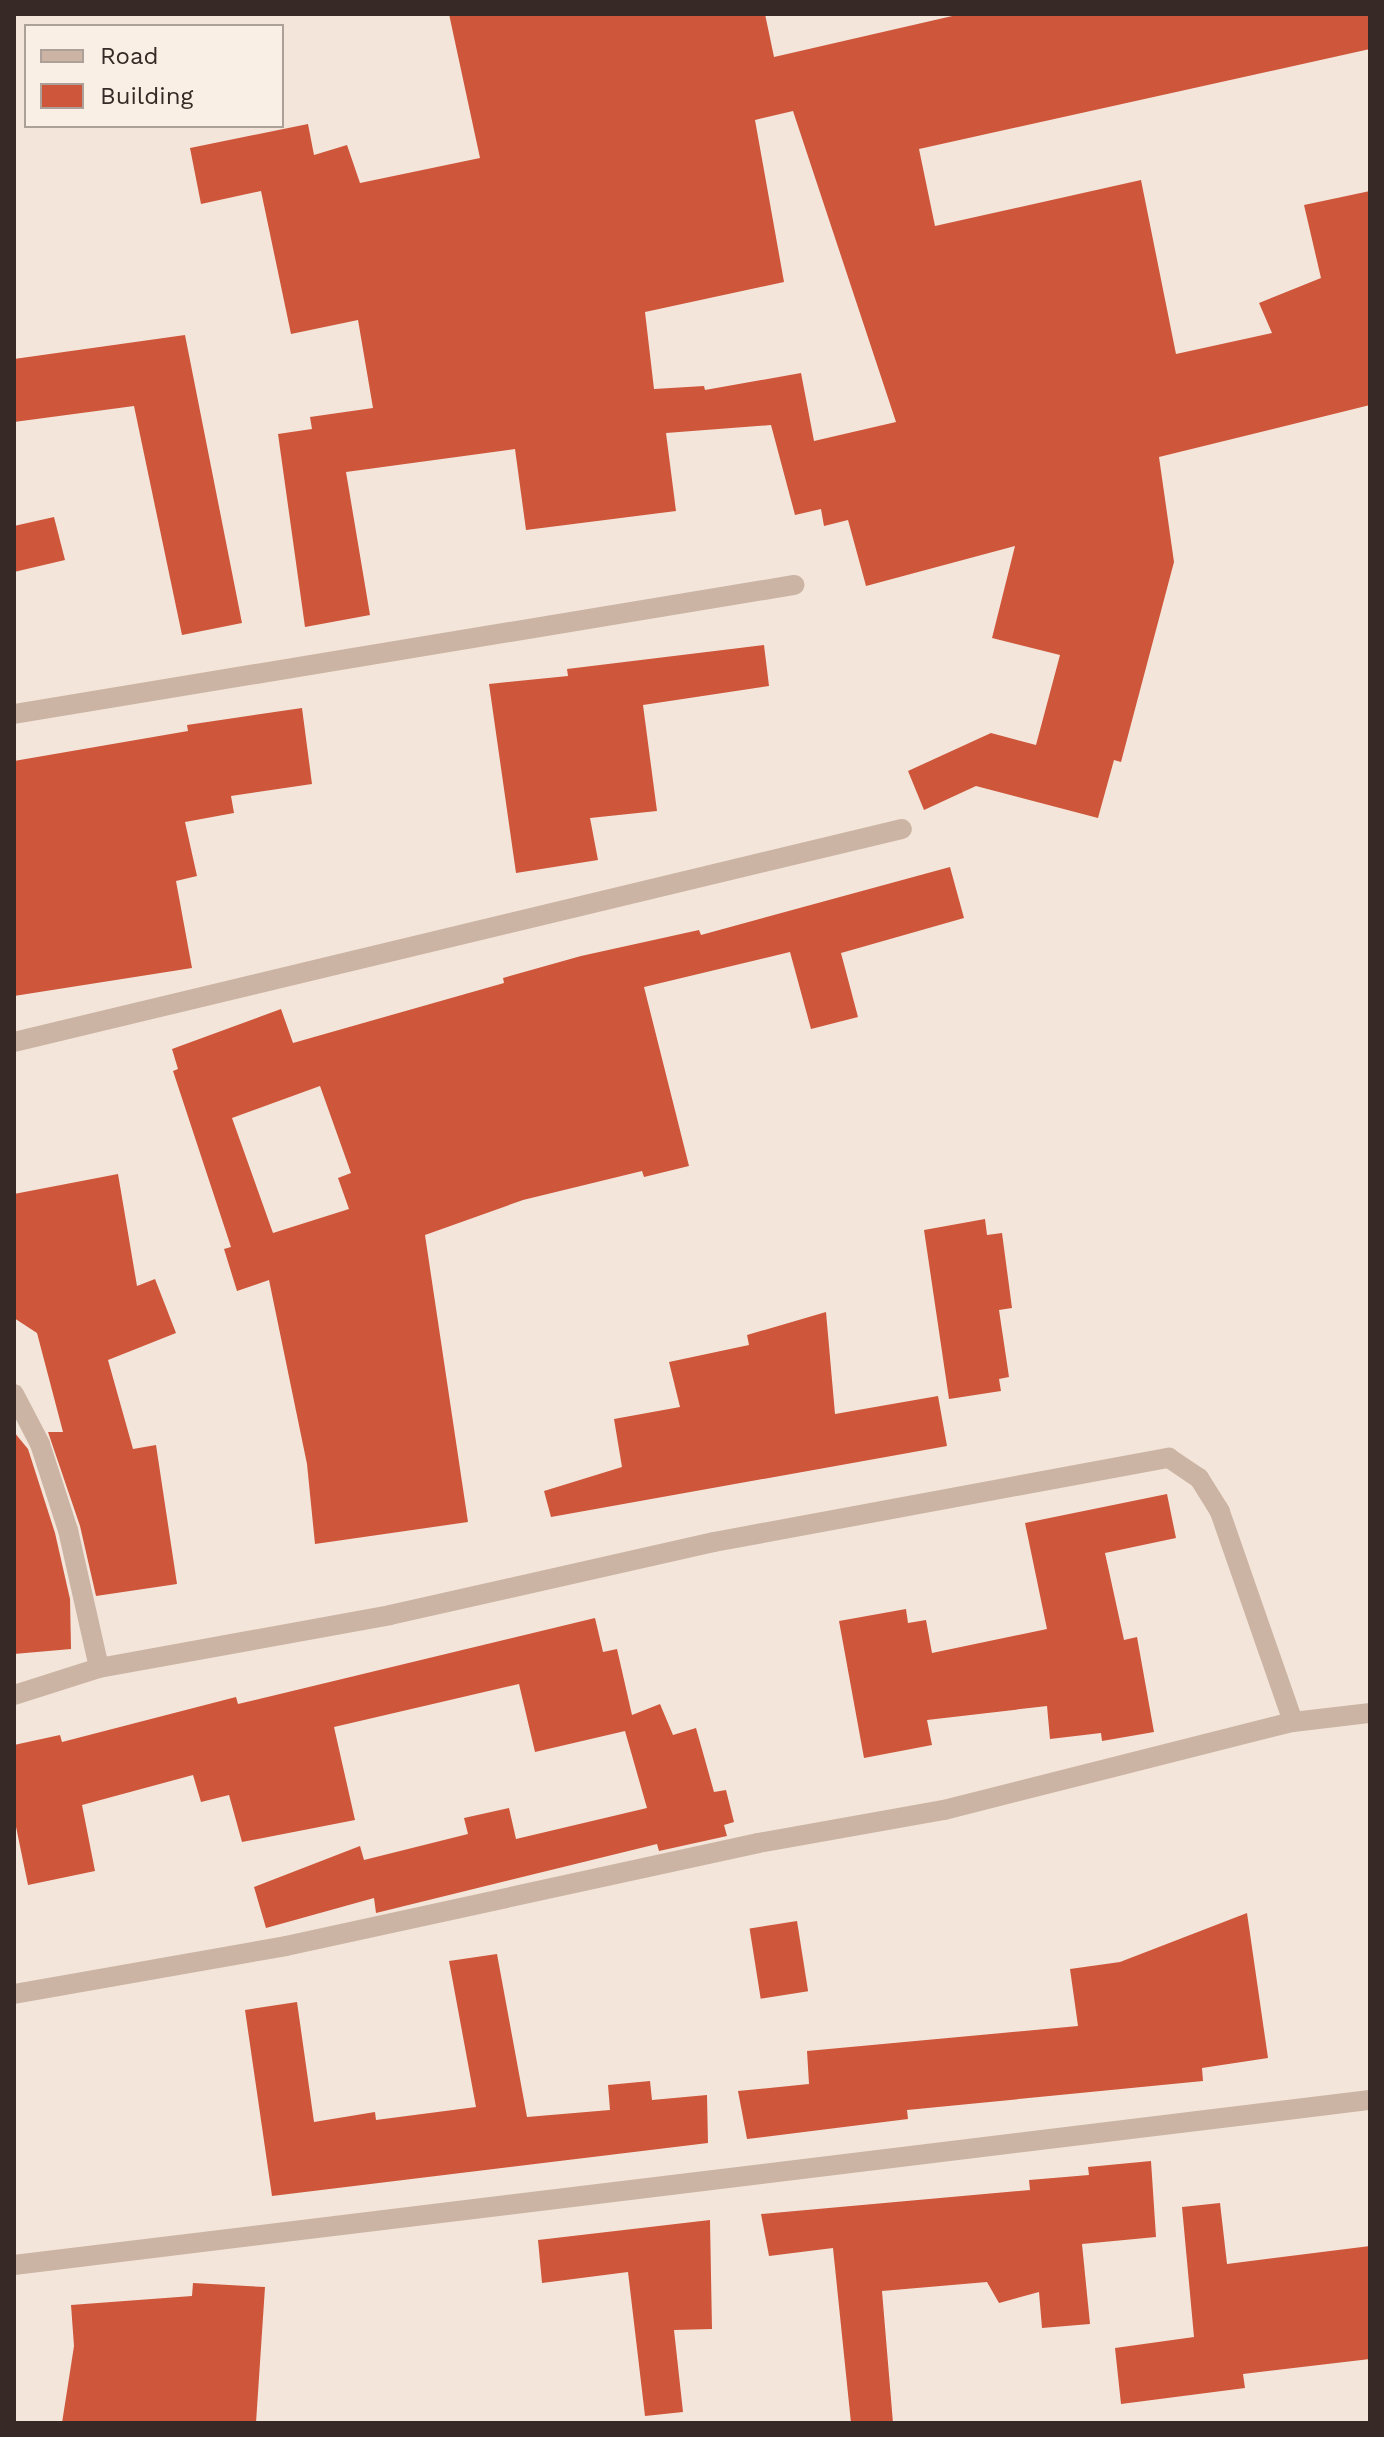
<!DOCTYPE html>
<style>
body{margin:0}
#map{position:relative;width:1384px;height:2437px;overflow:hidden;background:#f3e5d9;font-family:"Work Sans",sans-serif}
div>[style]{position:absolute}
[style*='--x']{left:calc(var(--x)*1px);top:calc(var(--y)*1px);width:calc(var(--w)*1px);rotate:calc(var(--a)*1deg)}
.building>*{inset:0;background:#ce563b;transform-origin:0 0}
.minor>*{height:20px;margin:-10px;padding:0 10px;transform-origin:10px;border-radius:10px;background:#ccb4a4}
span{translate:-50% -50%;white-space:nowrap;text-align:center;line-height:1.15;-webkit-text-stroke:8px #faefe5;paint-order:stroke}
.frame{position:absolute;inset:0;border:16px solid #372a26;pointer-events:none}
.legend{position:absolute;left:24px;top:24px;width:260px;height:104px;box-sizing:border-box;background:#faefe5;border:2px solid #aca099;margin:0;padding:10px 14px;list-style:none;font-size:24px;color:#372a26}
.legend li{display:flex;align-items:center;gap:16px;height:40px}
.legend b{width:40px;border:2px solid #aca099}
</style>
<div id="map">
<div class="building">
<i style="clip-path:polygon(evenodd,449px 14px,765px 14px,774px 57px,961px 14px,1370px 14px,1370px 49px,919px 149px,935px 226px,1141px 180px,1176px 354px,1272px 333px,1259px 303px,1321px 278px,1304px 205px,1370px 191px,1370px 405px,1159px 457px,1174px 562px,1121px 762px,1114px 760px,1098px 818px,976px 786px,924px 810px,908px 771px,991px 733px,1036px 745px,1060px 655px,992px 638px,1015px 546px,866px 586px,848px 520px,824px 526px,821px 509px,795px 515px,771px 425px,666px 433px,676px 511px,526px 530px,515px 449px,346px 472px,370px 615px,305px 627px,278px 434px,312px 429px,310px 417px,373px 408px,358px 320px,291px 334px,261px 191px,201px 204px,190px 148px,308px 124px,314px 155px,347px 145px,360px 183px,480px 158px,449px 14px,793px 111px,896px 422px,814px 441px,801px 373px,705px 390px,704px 386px,654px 389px,645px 312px,784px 282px,755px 120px,793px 111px)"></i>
<i style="clip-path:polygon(185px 335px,242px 623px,182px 635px,134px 406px,14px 422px,14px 359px)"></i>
<i style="clip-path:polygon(54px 517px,65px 560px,14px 572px,14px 526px)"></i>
<i style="clip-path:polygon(764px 645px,769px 686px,643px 705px,657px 811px,590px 818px,598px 860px,516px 873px,489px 684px,568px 676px,567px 669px)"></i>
<i style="clip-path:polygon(302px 708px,312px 784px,231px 796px,234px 813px,185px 822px,197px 876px,176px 881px,192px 968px,14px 996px,14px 761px,188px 731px,187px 725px)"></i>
<i style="clip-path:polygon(evenodd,950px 867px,964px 918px,841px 953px,858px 1017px,811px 1029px,790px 952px,644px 987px,689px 1166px,644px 1177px,642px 1171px,523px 1200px,425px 1235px,468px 1522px,315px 1544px,307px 1464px,269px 1280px,237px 1291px,224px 1249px,231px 1247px,173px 1071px,178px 1069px,172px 1049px,281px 1009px,293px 1043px,504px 983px,503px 978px,581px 956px,699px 930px,701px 935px,950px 867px,320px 1086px,351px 1173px,338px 1178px,349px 1209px,273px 1233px,232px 1118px,320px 1086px)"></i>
<i style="clip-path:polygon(118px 1174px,137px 1286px,155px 1279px,176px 1333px,108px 1360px,133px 1449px,156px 1445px,177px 1584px,96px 1596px,80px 1526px,48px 1432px,63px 1432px,37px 1333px,14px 1318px,14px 1194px)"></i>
<i style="clip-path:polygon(985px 1219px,987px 1235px,1002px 1233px,1012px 1308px,999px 1310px,1009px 1377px,999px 1379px,1001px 1391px,949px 1399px,924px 1230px)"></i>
<i style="clip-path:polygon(826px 1312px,835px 1414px,938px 1396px,947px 1446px,551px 1517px,544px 1491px,622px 1467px,614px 1419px,680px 1407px,669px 1362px,749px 1345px,747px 1335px)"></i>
<i style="clip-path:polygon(14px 1432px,28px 1449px,55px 1533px,70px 1599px,71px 1649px,14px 1654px)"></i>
<i style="clip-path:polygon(1167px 1494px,1176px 1538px,1105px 1553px,1124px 1640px,1137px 1637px,1154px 1732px,1102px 1741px,1101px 1733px,1050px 1739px,1047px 1706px,927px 1720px,932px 1745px,864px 1758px,839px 1621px,906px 1609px,908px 1623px,926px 1620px,932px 1653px,1047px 1629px,1025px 1523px)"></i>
<i style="clip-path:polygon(595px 1618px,603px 1652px,617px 1649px,632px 1715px,660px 1704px,673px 1735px,696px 1728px,714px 1792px,726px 1790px,734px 1822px,724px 1825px,727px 1836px,659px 1851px,657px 1844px,376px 1913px,374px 1898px,266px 1928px,254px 1887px,360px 1846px,364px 1860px,468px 1834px,464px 1818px,509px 1808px,516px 1839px,647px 1808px,625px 1731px,535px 1752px,519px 1684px,334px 1727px,355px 1820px,242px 1842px,229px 1795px,201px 1802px,193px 1775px,82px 1805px,95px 1871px,28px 1885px,14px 1817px,14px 1745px,60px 1735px,62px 1742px,236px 1697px,238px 1704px)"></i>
<i style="clip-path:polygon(1247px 1913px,1268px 2058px,1202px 2068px,1203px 2081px,907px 2110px,908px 2119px,747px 2139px,738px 2091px,809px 2084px,807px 2051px,1078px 2026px,1070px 1969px,1120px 1962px)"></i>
<i style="left:797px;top:1921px;width:71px;height:48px;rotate:81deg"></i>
<i style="clip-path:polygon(497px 1954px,527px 2117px,610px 2110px,608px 2085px,650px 2081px,652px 2100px,707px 2095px,708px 2143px,272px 2196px,245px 2010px,297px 2002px,314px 2122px,375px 2112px,376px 2120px,476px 2107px,449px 1961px)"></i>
<i style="clip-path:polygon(1151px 2161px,1156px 2237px,1082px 2244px,1090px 2324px,1042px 2328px,1039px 2292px,999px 2303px,987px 2282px,882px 2291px,893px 2423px,851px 2423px,833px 2248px,769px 2256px,761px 2214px,1030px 2190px,1029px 2180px,1089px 2175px,1088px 2167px)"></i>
<i style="clip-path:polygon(1220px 2203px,1227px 2264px,1370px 2246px,1370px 2359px,1243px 2374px,1245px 2388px,1121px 2404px,1115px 2348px,1194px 2337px,1182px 2207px)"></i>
<i style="clip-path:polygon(710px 2220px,712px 2329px,674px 2330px,683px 2412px,645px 2416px,628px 2272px,542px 2283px,538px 2240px)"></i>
<i style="clip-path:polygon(193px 2283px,265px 2287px,256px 2423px,62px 2423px,74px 2346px,71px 2305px,192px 2296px)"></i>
</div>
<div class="minor">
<i style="--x:14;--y:714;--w:791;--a:-9.39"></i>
<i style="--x:14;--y:1042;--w:913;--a:-13.49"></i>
<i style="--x:14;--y:1394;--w:56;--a:62.5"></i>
<i style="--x:40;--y:1444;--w:90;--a:72"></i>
<i style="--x:68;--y:1530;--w:141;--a:77.3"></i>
<i style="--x:99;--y:1668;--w:89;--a:162.4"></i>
<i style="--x:99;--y:1668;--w:296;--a:-10.3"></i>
<i style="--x:390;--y:1615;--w:332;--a:-12.7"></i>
<i style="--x:714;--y:1542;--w:463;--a:-10.5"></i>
<i style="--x:1169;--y:1458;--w:36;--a:34"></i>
<i style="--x:1199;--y:1478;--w:40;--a:58"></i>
<i style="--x:1220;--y:1512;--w:222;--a:70.8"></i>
<i style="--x:14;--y:1994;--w:276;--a:-10"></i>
<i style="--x:286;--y:1946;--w:483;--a:-12.3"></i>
<i style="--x:758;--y:1843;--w:189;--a:-10.1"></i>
<i style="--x:944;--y:1810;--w:360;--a:-14.2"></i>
<i style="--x:1293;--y:1722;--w:78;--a:-6.7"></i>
<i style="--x:14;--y:2265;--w:1366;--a:-6.94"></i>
</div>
<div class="frame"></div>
<ul class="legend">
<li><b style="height:10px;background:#ccb4a4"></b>Road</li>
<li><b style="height:22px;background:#ce563b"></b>Building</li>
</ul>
</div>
